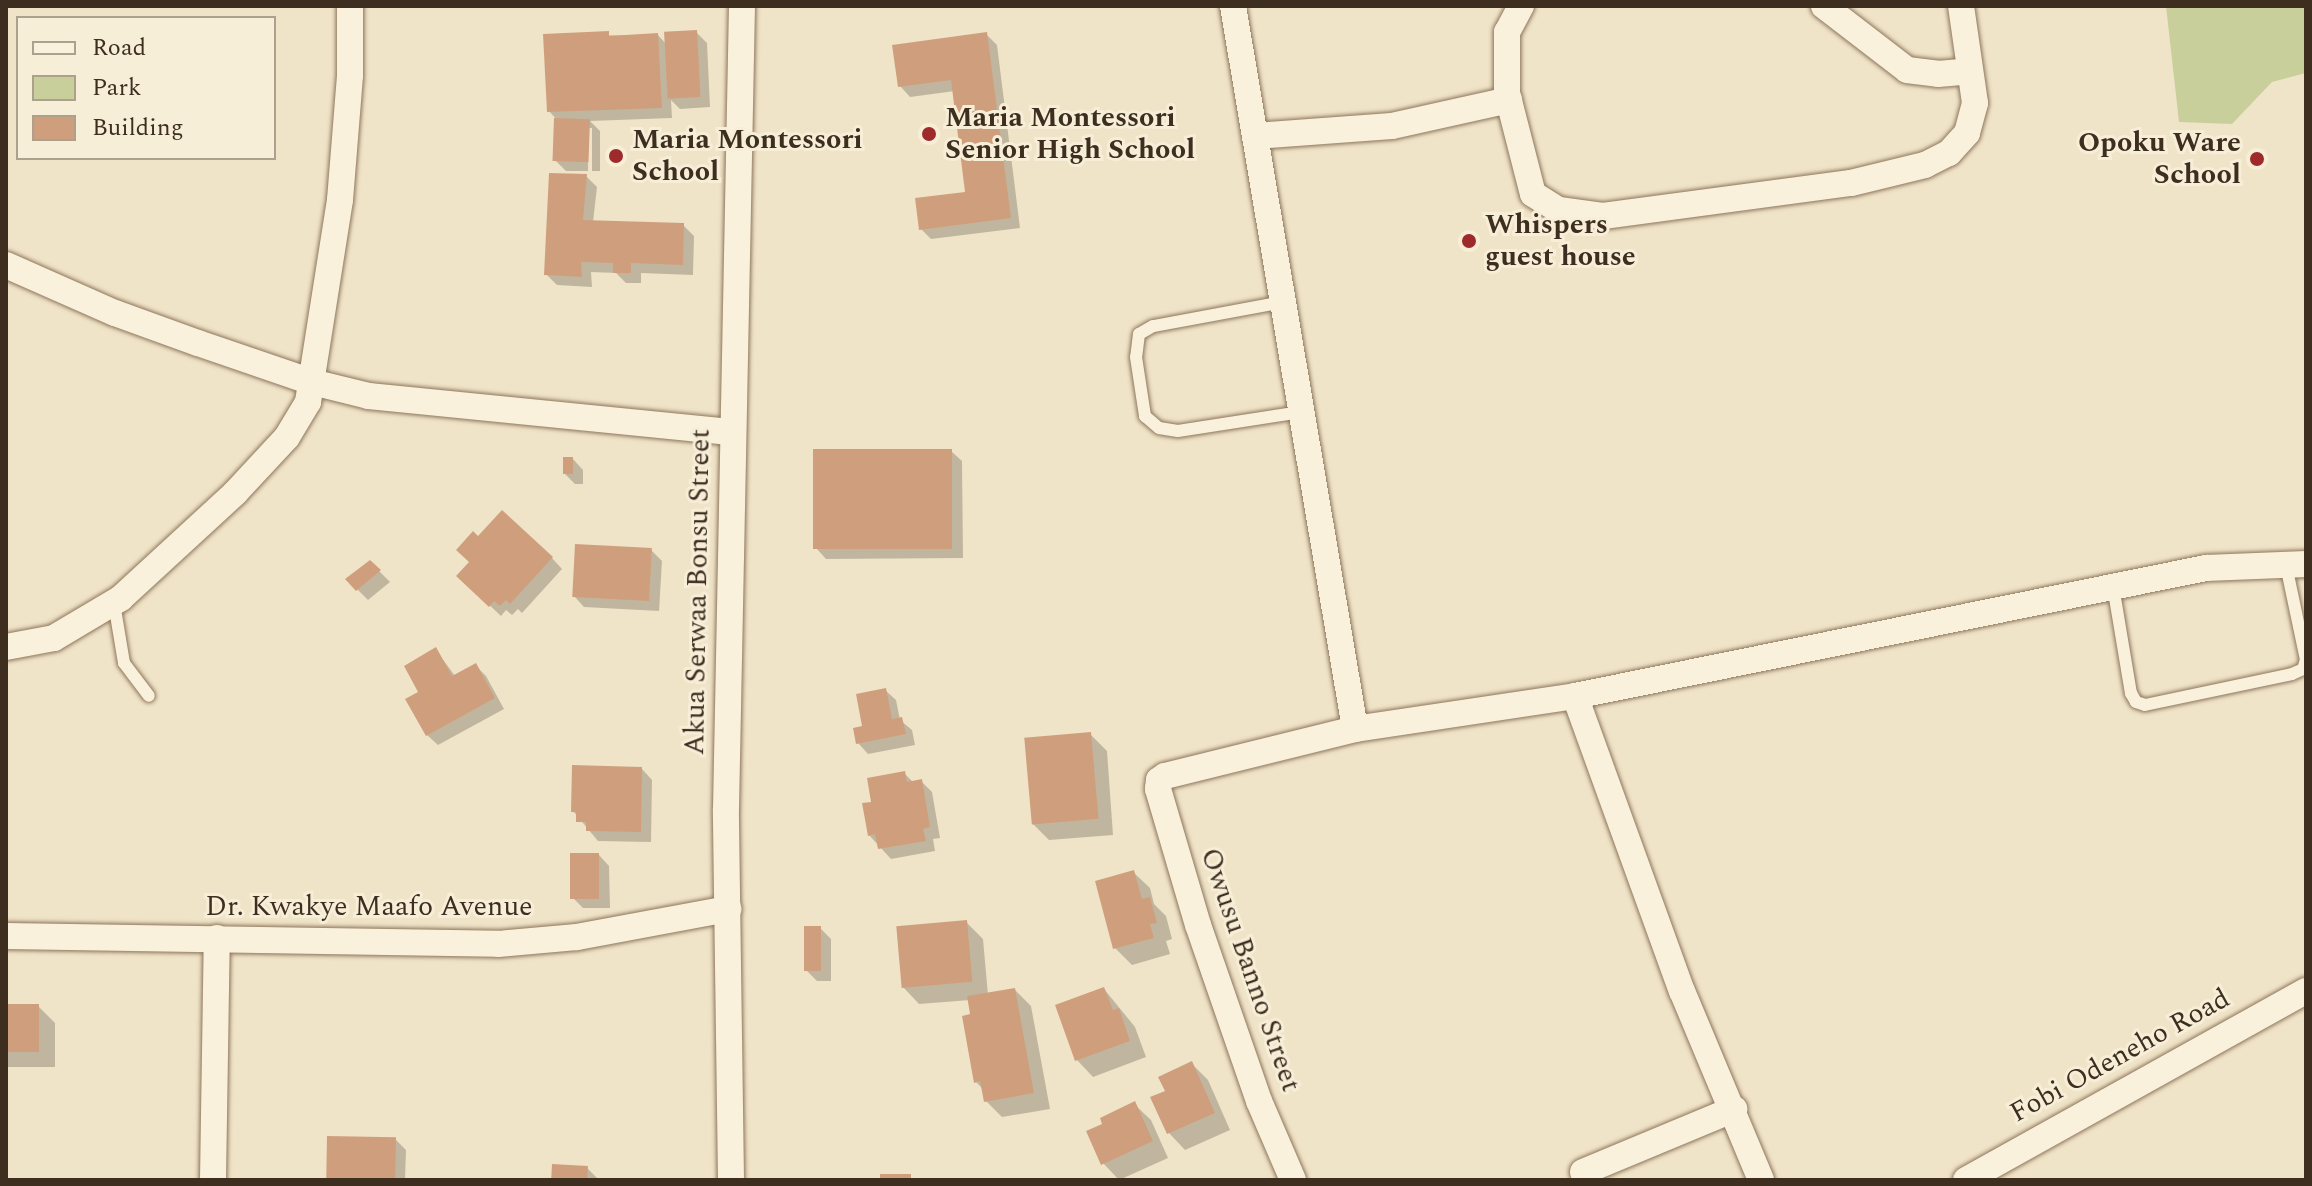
<!DOCTYPE html>
<style>
body{margin:0}
#map{position:relative;width:2312px;height:1186px;overflow:hidden;background:#f0e4c8;font-family:Spectral,serif}
div>[style]{position:absolute}
[style*='--x']{left:calc(var(--x)*1px);top:calc(var(--y)*1px);width:calc(var(--w)*1px);rotate:calc(var(--a)*1deg)}
.green>*{inset:0;background:#c9cf9b}
.shadow>*{inset:0;background:#0003}
.building>*{inset:0;background:#cf9f7d;transform-origin:0 0}
.roads{filter:drop-shadow(0 0 2px #8d765c) drop-shadow(0 0 2px #8d765c)}
.lane>*{height:12px;margin:-6px;padding:0 6px;transform-origin:6px;border-radius:6px;background:#faf1dc}
.street>*{height:26px;margin:-13px;padding:0 13px;transform-origin:13px;border-radius:13px;background:#faf1dc}
.dots>*{width:22px;height:22px;translate:-50% -50%;box-sizing:border-box;border:4px solid #f7eed8;border-radius:50%}
span{translate:-50% -50%;white-space:nowrap;text-align:center;line-height:1.15;-webkit-text-stroke:6px #f7eed8;paint-order:stroke}
.poi-label{font-size:28px;color:#3d2e20;font-weight:700}
.left{translate:0 -50%;text-align:left}
.right{translate:-100% -50%;text-align:right}
.street-label{font-size:28px;color:#3d2e20}
.frame{position:absolute;inset:0;border:8px solid #3d2e20;pointer-events:none}
.legend{position:absolute;left:16px;top:16px;width:260px;height:144px;box-sizing:border-box;background:#f7eed8;border:2px solid #ada18e;margin:0;padding:10px 14px;list-style:none;font-size:24px;color:#3d2e20}
.legend li{display:flex;align-items:center;gap:16px;height:40px}
.legend b{width:40px;border:2px solid #ada18e}
</style>
<div id="map">
<div class="green">
<i style="clip-path:polygon(2166px 6px,2306px 6px,2306px 73px,2272px 82px,2232px 124px,2179px 122px)"></i>
</div>
<div class="shadow">
<i style="clip-path:polygon(696px 32px,707px 43px,710px 107px,680px 109px,671px 100px,672px 118px,590px 121px,600px 131px,600px 171px,592px 171px,592px 128px,588px 128px,588px 171px,566px 171px,555px 160px,556px 119px,549px 111px,546px 36px,658px 35px,666px 44px)"></i>
<i style="clip-path:polygon(986px 34px,997px 45px,1020px 228px,931px 239px,921px 229px,967px 193px,955px 91px,910px 97px,900px 86px)"></i>
<i style="clip-path:polygon(586px 176px,597px 187px,593px 222px,683px 225px,694px 236px,693px 275px,641px 273px,641px 283px,626px 283px,616px 273px,591px 272px,592px 287px,557px 285px,546px 274px)"></i>
<i style="clip-path:polygon(951px 451px,962px 461px,963px 558px,826px 559px,816px 548px)"></i>
<i style="clip-path:polygon(573px 459px,583px 470px,583px 484px,575px 484px,564px 473px)"></i>
<i style="clip-path:polygon(478px 539px,552px 558px,562px 569px,522px 613px,518px 609px,512px 615px,506px 610px,501px 616px,469px 586px)"></i>
<i style="clip-path:polygon(651px 550px,662px 561px,659px 611px,584px 607px,574px 596px)"></i>
<i style="clip-path:polygon(370px 562px,390px 582px,368px 600px,348px 580px)"></i>
<i style="clip-path:polygon(436px 650px,455px 676px,475px 665px,486px 676px,504px 709px,438px 745px,427px 735px,421px 693px)"></i>
<i style="clip-path:polygon(885px 690px,896px 700px,900px 720px,912px 730px,915px 745px,868px 754px,858px 743px)"></i>
<i style="clip-path:polygon(1090px 734px,1107px 751px,1113px 835px,1049px 840px,1033px 824px)"></i>
<i style="clip-path:polygon(642px 769px,652px 780px,651px 842px,598px 841px,573px 811px)"></i>
<i style="clip-path:polygon(904px 773px,914px 783px,921px 781px,932px 792px,940px 838px,933px 839px,935px 851px,891px 859px,869px 835px)"></i>
<i style="clip-path:polygon(599px 855px,609px 866px,610px 908px,583px 908px,573px 898px)"></i>
<i style="clip-path:polygon(1133px 872px,1150px 888px,1154px 904px,1166px 916px,1172px 939px,1166px 941px,1170px 954px,1132px 965px,1115px 948px)"></i>
<i style="clip-path:polygon(966px 922px,983px 939px,988px 995px,1015px 990px,1031px 1006px,1050px 1109px,1002px 1117px,986px 1101px,983px 1089px,976px 1082px,970px 1000px,919px 1004px,903px 987px)"></i>
<i style="clip-path:polygon(820px 928px,831px 939px,831px 981px,817px 981px,806px 970px)"></i>
<i style="clip-path:polygon(1104px 989px,1135px 1027px,1146px 1057px,1093px 1077px,1077px 1060px,1057px 1006px)"></i>
<i style="clip-path:polygon(6px 1006px,38px 1006px,55px 1023px,55px 1067px,6px 1067px)"></i>
<i style="clip-path:polygon(1192px 1064px,1208px 1080px,1230px 1130px,1185px 1150px,1169px 1133px,1167px 1092px)"></i>
<i style="clip-path:polygon(1134px 1104px,1151px 1120px,1168px 1158px,1119px 1180px,1103px 1163px)"></i>
<i style="clip-path:polygon(395px 1139px,406px 1150px,405px 1180px,328px 1180px)"></i>
<i style="clip-path:polygon(587px 1168px,599px 1180px,553px 1180px)"></i>
</div>
<div class="building">
<i style="left:697px;top:30px;width:67px;height:33px;rotate:87deg"></i>
<i style="clip-path:polygon(609px 31px,609px 36px,658px 33px,662px 108px,547px 112px,543px 34px)"></i>
<i style="clip-path:polygon(987px 32px,1011px 218px,919px 230px,915px 198px,965px 192px,951px 80px,898px 87px,892px 45px)"></i>
<i style="left:554px;top:118px;width:36px;height:43px;rotate:2deg"></i>
<i style="clip-path:polygon(549px 173px,587px 174px,583px 220px,684px 223px,683px 265px,631px 263px,631px 273px,613px 273px,613px 263px,581px 262px,582px 277px,544px 275px)"></i>
<i style="left:813px;top:449px;width:139px;height:100px"></i>
<i style="left:563px;top:457px;width:10px;height:17px"></i>
<i style="clip-path:polygon(502px 510px,553px 557px,510px 604px,506px 600px,500px 606px,494px 601px,489px 607px,456px 576px,469px 562px,456px 550px,473px 531px,478px 536px)"></i>
<i style="left:575px;top:544px;width:77px;height:53px;rotate:3deg"></i>
<i style="clip-path:polygon(370px 560px,381px 570px,356px 591px,345px 579px)"></i>
<i style="clip-path:polygon(436px 647px,452px 676px,476px 663px,495px 698px,426px 736px,405px 699px,418px 692px,404px 666px)"></i>
<i style="clip-path:polygon(886px 688px,892px 719px,902px 717px,906px 734px,856px 744px,853px 728px,862px 726px,856px 694px)"></i>
<i style="left:1091px;top:732px;width:87px;height:67px;rotate:85deg"></i>
<i style="clip-path:polygon(572px 765px,642px 767px,641px 832px,586px 831px,586px 822px,576px 822px,576px 812px,571px 812px)"></i>
<i style="clip-path:polygon(905px 771px,907px 782px,922px 779px,930px 827px,923px 829px,926px 841px,878px 849px,875px 834px,868px 836px,862px 803px,871px 802px,867px 778px)"></i>
<i style="left:570px;top:853px;width:29px;height:46px"></i>
<i style="clip-path:polygon(1134px 870px,1142px 899px,1150px 897px,1157px 923px,1150px 924px,1154px 938px,1113px 949px,1095px 881px)"></i>
<i style="left:967px;top:920px;width:62px;height:71px;rotate:85deg"></i>
<i style="left:804px;top:926px;width:17px;height:45px"></i>
<i style="clip-path:polygon(1104px 987px,1113px 1010px,1119px 1008px,1130px 1041px,1075px 1061px,1055px 1005px)"></i>
<i style="clip-path:polygon(1015px 988px,1034px 1093px,984px 1102px,980px 1081px,974px 1083px,962px 1016px,970px 1014px,967px 996px)"></i>
<i style="left:6px;top:1004px;width:33px;height:48px"></i>
<i style="clip-path:polygon(1192px 1061px,1215px 1113px,1167px 1134px,1150px 1097px,1165px 1091px,1158px 1077px)"></i>
<i style="clip-path:polygon(1135px 1101px,1153px 1141px,1101px 1165px,1086px 1131px,1102px 1124px,1100px 1118px)"></i>
<i style="left:327px;top:1136px;width:69px;height:44px;rotate:1deg"></i>
<i style="left:552px;top:1164px;width:36px;height:16px;rotate:3deg"></i>
<i style="left:880px;top:1174px;width:31px;height:6px"></i>
</div>
<div class="roads">
<div class="lane">
<i style="--x:1283;--y:302;--w:132;--a:169.5"></i>
<i style="--x:1153;--y:326;--w:16;--a:150"></i>
<i style="--x:1139;--y:334;--w:23;--a:97"></i>
<i style="--x:1136;--y:357;--w:60;--a:81.3"></i>
<i style="--x:1145;--y:416;--w:18;--a:41"></i>
<i style="--x:1159;--y:428;--w:19;--a:9"></i>
<i style="--x:1178;--y:431;--w:124;--a:-8.8"></i>
<i style="--x:2113;--y:586;--w:109;--a:80.5"></i>
<i style="--x:2131;--y:693;--w:10;--a:61"></i>
<i style="--x:2136;--y:702;--w:9;--a:18"></i>
<i style="--x:2145;--y:705;--w:150;--a:-11.9"></i>
<i style="--x:2292;--y:674;--w:12;--a:-24"></i>
<i style="--x:2303;--y:669;--w:9;--a:-72"></i>
<i style="--x:2306;--y:660;--w:97;--a:-101.9"></i>
<i style="--x:114;--y:603;--w:61;--a:80.5"></i>
<i style="--x:124;--y:663;--w:41;--a:52.9"></i>
</div>
<div class="street">
<i style="--x:1233;--y:6;--w:733;--a:80.42"></i>
<i style="--x:1521;--y:6;--w:30;--a:118"></i>
<i style="--x:1507;--y:32;--w:61;--a:90"></i>
<i style="--x:1507;--y:93;--w:104;--a:75.6"></i>
<i style="--x:1533;--y:194;--w:31;--a:32"></i>
<i style="--x:1559;--y:210;--w:44;--a:7.8"></i>
<i style="--x:1603;--y:216;--w:250;--a:-7.6"></i>
<i style="--x:1851;--y:183;--w:76;--a:-13.7"></i>
<i style="--x:1925;--y:165;--w:27;--a:-27"></i>
<i style="--x:1949;--y:153;--w:27;--a:-48"></i>
<i style="--x:1967;--y:133;--w:31;--a:-75"></i>
<i style="--x:1975;--y:103;--w:98;--a:-98.2"></i>
<i style="--x:1824;--y:6;--w:105;--a:37.6"></i>
<i style="--x:1907;--y:70;--w:31;--a:7"></i>
<i style="--x:1938;--y:74;--w:32;--a:-5"></i>
<i style="--x:1255;--y:136;--w:137;--a:-4.2"></i>
<i style="--x:1392;--y:126;--w:120;--a:-12.5"></i>
<i style="--x:6;--y:265;--w:119;--a:23.8"></i>
<i style="--x:115;--y:313;--w:88;--a:19.9"></i>
<i style="--x:198;--y:343;--w:120;--a:18.9"></i>
<i style="--x:312;--y:382;--w:59;--a:13.8"></i>
<i style="--x:369;--y:396;--w:365;--a:5.7"></i>
<i style="--x:6;--y:647;--w:49;--a:-10.6"></i>
<i style="--x:54;--y:638;--w:78;--a:-30.8"></i>
<i style="--x:121;--y:598;--w:155;--a:-42.6"></i>
<i style="--x:235;--y:493;--w:76;--a:-47.1"></i>
<i style="--x:287;--y:437;--w:41;--a:-59"></i>
<i style="--x:308;--y:402;--w:205;--a:-81"></i>
<i style="--x:340;--y:200;--w:125;--a:-85.4"></i>
<i style="--x:350;--y:75;--w:69;--a:-90"></i>
<i style="--x:1575;--y:696;--w:314;--a:70.1"></i>
<i style="--x:1682;--y:991;--w:205;--a:67.3"></i>
<i style="--x:6;--y:936;--w:492;--a:0.9"></i>
<i style="--x:498;--y:944;--w:79;--a:-5.1"></i>
<i style="--x:577;--y:937;--w:154;--a:-10.5"></i>
<i style="--x:1583;--y:1172;--w:164;--a:-22.6"></i>
<i style="--x:213;--y:1180;--w:242;--a:-89.1"></i>
<i style="--x:731;--y:1180;--w:371;--a:-90.8"></i>
<i style="--x:726;--y:809;--w:803;--a:-88.86"></i>
<i style="--x:1293;--y:1180;--w:86;--a:-113.3"></i>
<i style="--x:1259;--y:1101;--w:186;--a:-109.1"></i>
<i style="--x:1198;--y:925;--w:142;--a:-106.4"></i>
<i style="--x:1158;--y:789;--w:9;--a:-84"></i>
<i style="--x:1159;--y:780;--w:7;--a:-34"></i>
<i style="--x:1165;--y:776;--w:196;--a:-13.9"></i>
<i style="--x:1355;--y:729;--w:222;--a:-8.5"></i>
<i style="--x:1575;--y:696;--w:644;--a:-11.47"></i>
<i style="--x:2206;--y:568;--w:100;--a:-2.3"></i>
<i style="--x:1966;--y:1180;--w:389;--a:-29.1"></i>
</div>
</div>
<div class="dots">
<i style="left:929px;top:134px;background:#9e2a2b"></i>
<i style="left:616px;top:156px;background:#9e2a2b"></i>
<i style="left:2257px;top:159px;background:#9e2a2b"></i>
<i style="left:1469px;top:241px;background:#9e2a2b"></i>
</div>
<div class="poi-label">
<span class="left" style="left:945px;top:134px">Maria Montessori<br>Senior High School</span>
<span class="left" style="left:632px;top:156px">Maria Montessori<br>School</span>
<span class="right" style="left:2241px;top:159px">Opoku Ware<br>School</span>
<span class="left" style="left:1485px;top:241px">Whispers<br>guest house</span>
</div>
<div class="street-label">
<span style="left:698px;top:592px;rotate:-89deg">Akua Serwaa Bonsu Street</span>
<span style="left:369px;top:907px">Dr. Kwakye Maafo Avenue</span>
<span style="left:1250px;top:970px;rotate:71deg">Owusu Banno Street</span>
<span style="left:2120px;top:1056px;rotate:-29deg">Fobi Odeneho Road</span>
</div>
<div class="frame"></div>
<ul class="legend">
<li><b style="height:10px;background:#faf1dc"></b>Road</li>
<li><b style="height:22px;background:#c9cf9b"></b>Park</li>
<li><b style="height:22px;background:#cf9f7d"></b>Building</li>
</ul>
</div>
